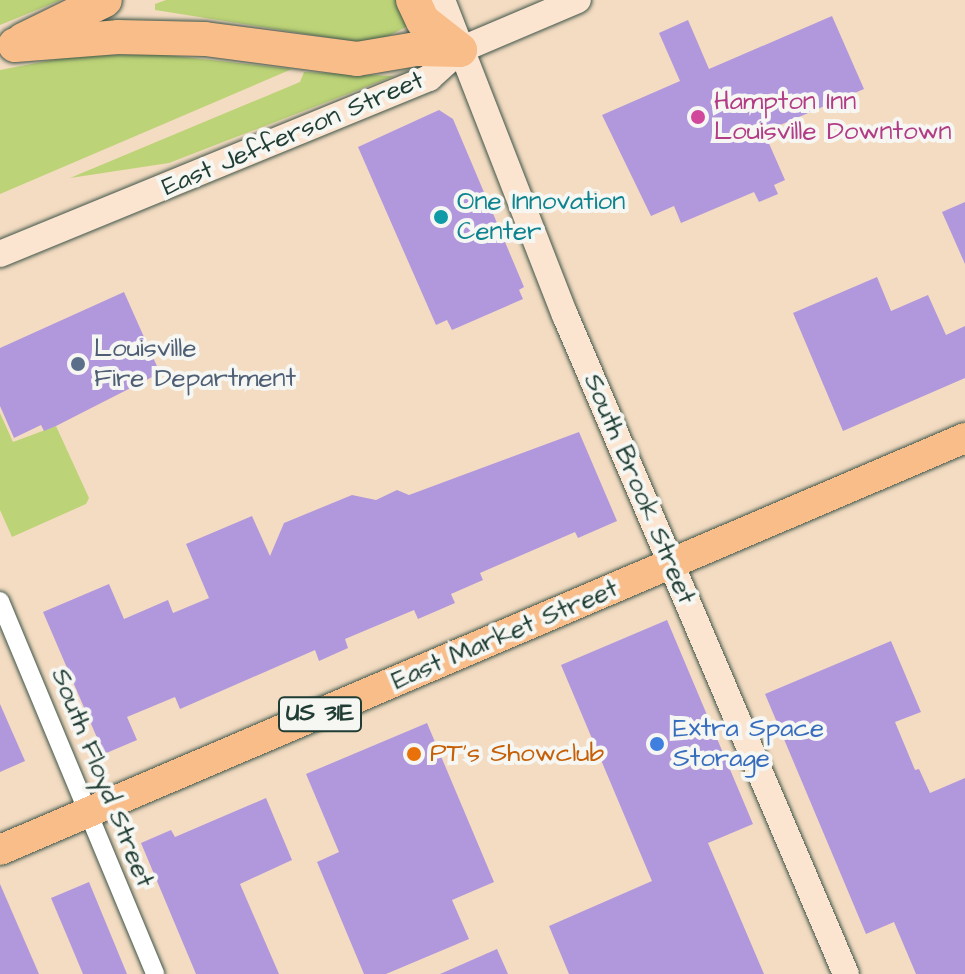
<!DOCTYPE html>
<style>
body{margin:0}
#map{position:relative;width:965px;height:974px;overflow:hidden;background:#f4dcc2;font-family:"Architects Daughter",sans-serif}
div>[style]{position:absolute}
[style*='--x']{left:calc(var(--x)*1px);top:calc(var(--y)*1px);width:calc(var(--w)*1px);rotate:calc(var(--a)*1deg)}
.green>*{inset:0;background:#bdd377}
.building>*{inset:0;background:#b198dd}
.roads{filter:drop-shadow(0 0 2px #3f5549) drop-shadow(0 0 2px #3f5549)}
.street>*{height:18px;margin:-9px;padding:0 9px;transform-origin:9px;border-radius:9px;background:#fff}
.secondary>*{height:26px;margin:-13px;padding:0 13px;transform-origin:13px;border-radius:13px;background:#fce5d0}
.primary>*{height:30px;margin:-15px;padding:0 15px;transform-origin:15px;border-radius:15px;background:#f8bd89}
.highway>*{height:34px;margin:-17px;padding:0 17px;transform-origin:17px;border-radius:17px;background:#f8bd89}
.dots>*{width:22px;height:22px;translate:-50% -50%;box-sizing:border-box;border:4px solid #f6f6f2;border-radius:50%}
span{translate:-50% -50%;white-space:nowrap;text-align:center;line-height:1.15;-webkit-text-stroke:8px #f6f6f2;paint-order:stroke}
.shield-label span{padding:2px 6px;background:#f6f6f2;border:2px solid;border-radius:6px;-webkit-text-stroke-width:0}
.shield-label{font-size:24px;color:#1f3d34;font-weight:700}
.hotel-label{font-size:26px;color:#b23c85}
.left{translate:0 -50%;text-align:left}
.street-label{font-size:26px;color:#1f3d34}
.culture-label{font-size:26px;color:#0d838f}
.service-label{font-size:26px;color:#4e5e75}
.shop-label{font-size:26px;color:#366cbe}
.food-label{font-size:26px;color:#c56008}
</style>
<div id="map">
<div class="green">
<i style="clip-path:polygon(0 0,61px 0,0 25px)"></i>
<i style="clip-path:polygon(166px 0,399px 0,408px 26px,382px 39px,356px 42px,155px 10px,155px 4px)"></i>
<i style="clip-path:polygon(157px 54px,292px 69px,0 194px,0 70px,73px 56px)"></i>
<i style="clip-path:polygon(304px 72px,394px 76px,169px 163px,70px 178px,300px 82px)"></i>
<i style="clip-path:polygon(0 413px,13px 442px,56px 426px,89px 498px,86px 504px,12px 537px,0 510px)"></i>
</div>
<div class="building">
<i style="clip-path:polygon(832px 16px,864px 89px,764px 132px,785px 180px,774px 185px,778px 194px,759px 202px,754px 192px,681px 223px,674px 206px,651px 216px,602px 115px,680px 81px,659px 33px,688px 20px,709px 69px)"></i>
<i style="clip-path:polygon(439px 110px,453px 119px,524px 287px,519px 290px,523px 299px,452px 330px,447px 320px,436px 325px,358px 147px)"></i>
<i style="clip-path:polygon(965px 202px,965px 264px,942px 212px)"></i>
<i style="clip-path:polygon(877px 277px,891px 311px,928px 295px,946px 335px,965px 326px,965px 378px,843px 431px,793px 313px)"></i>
<i style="clip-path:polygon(124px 292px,160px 373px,56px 426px,44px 431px,41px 425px,14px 438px,0 406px,0 348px)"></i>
<i style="clip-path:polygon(579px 432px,617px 521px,578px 538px,575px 532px,480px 573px,483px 580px,451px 594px,455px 603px,418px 619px,414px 610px,345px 639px,348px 648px,319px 661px,315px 650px,180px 709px,175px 697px,127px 717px,137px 740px,104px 754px,43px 612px,109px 584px,124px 619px,168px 600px,173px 613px,209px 598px,186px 544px,252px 516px,270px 556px,284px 523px,352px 495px,376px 500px,397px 490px,409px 495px)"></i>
<i style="clip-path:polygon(667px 620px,753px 824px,708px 843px,764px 974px,569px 974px,549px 926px,652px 881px,561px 665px)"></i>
<i style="clip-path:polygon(891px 641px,921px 712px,895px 722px,915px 770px,919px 769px,930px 793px,965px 778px,965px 974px,916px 974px,894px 922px,866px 934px,765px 694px)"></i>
<i style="clip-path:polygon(0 704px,25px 761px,0 772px)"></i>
<i style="clip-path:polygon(427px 723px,494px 882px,452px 900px,469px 939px,386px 974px,364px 974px,317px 862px,339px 852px,306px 774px)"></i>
<i style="clip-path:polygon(266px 798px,292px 860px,240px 884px,279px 974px,196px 974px,141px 843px,171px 830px,175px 837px)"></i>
<i style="clip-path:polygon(89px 882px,127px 974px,83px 974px,51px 898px)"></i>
<i style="clip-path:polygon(0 884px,39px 974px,0 974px)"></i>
<i style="clip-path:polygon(497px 949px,508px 974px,440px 974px)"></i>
</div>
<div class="roads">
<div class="street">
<i style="--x:0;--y:601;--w:404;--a:67.4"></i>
</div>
<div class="secondary">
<i style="--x:442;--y:0;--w:338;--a:68.7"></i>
<i style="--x:565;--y:315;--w:716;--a:66.91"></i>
<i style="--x:0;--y:254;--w:464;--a:-22.3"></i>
<i style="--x:429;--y:78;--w:42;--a:-42.1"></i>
<i style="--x:460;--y:50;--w:128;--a:-23"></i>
</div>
<div class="primary">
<i style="--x:0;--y:850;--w:1049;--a:-23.12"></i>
</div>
<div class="highway">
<i style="--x:413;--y:0;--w:23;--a:65"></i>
<i style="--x:423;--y:21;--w:47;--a:38.1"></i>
<i style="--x:23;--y:40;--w:91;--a:-26"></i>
<i style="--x:15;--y:45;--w:103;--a:-4.4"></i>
<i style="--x:118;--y:37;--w:87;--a:1.3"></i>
<i style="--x:205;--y:39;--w:153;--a:7.5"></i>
<i style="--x:357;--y:59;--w:60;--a:-9.6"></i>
<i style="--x:416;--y:49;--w:44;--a:1.3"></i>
</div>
</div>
<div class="dots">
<i style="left:698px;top:117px;background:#d1479c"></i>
<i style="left:441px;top:217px;background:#0f9aa8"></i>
<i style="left:78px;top:364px;background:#5c6f8a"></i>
<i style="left:657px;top:744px;background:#3f7fe0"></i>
<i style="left:414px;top:754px;background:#e8710a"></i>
</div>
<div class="shield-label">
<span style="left:320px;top:714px">US 31E</span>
</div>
<div class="hotel-label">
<span class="left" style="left:714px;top:117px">Hampton Inn<br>Louisville Downtown</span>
</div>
<div class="street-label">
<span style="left:293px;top:134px;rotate:-23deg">East Jefferson Street</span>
<span style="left:639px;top:489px;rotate:67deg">South Brook Street</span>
<span style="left:505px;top:635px;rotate:-23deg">East Market Street</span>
<span style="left:102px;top:778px;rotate:68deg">South Floyd Street</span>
</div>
<div class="culture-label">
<span class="left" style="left:457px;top:217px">One Innovation<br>Center</span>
</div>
<div class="service-label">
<span class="left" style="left:94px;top:364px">Louisville<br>Fire Department</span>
</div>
<div class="shop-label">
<span class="left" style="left:673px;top:744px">Extra Space<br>Storage</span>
</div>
<div class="food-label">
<span class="left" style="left:430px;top:754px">PT's Showclub</span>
</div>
</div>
